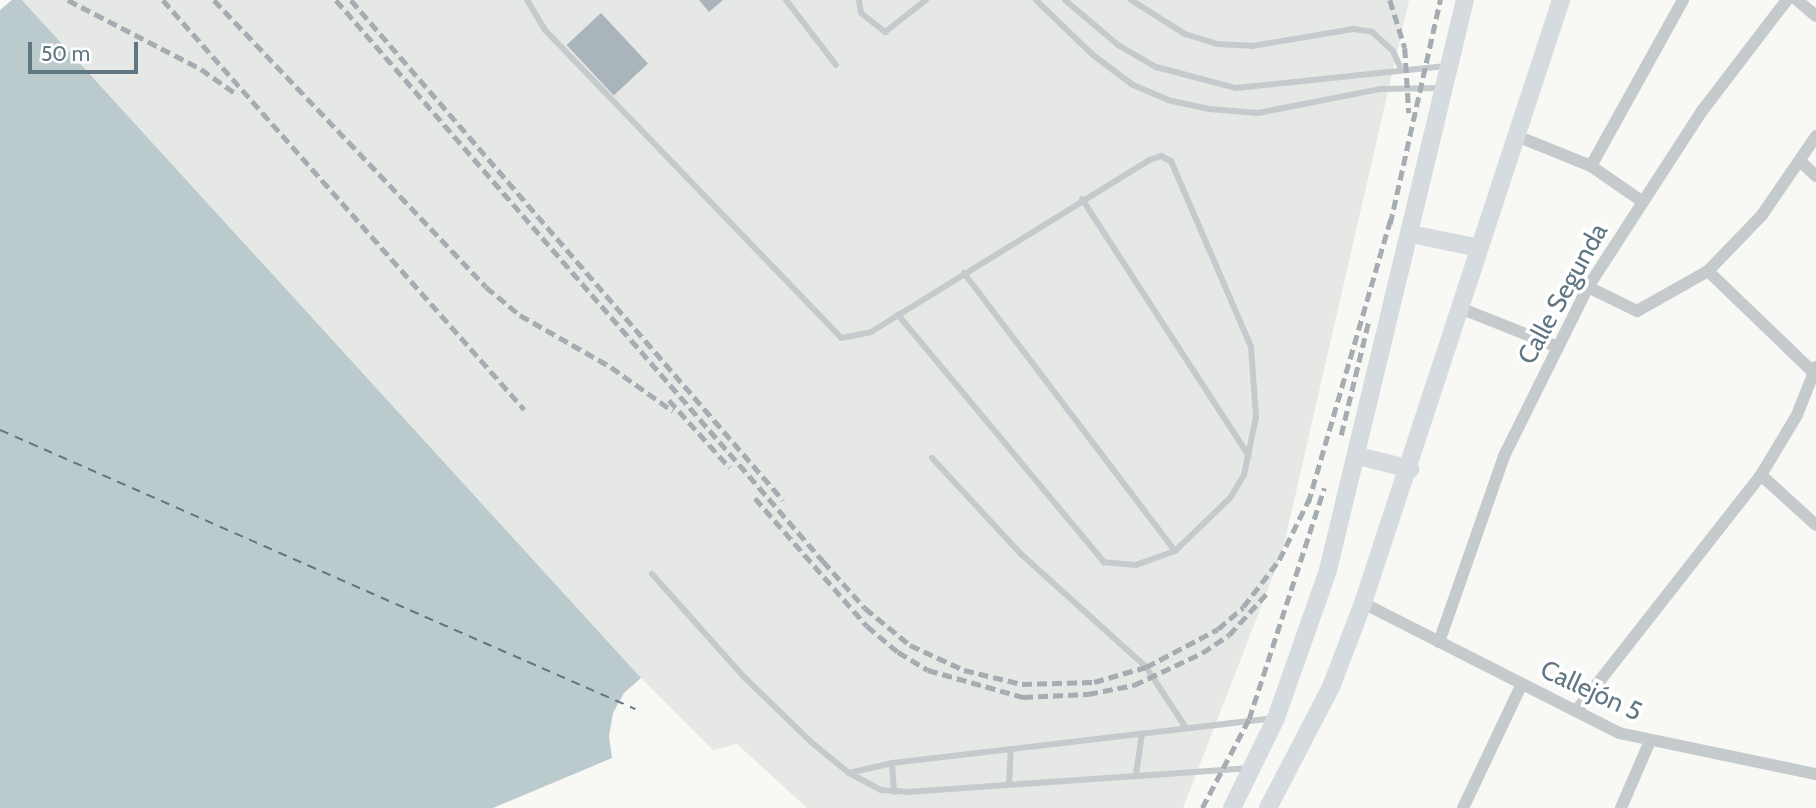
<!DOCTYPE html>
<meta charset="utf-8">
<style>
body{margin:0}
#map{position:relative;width:1816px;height:808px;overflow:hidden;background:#f8f8f5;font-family:Cabin,sans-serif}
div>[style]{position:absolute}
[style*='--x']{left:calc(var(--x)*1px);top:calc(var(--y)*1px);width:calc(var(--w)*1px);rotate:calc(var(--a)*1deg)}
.built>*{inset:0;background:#e6e8e6}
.water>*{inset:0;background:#bbcacc}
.ferry>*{height:2px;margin-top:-1px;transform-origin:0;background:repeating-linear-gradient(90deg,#5b787d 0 9px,transparent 0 16px)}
.building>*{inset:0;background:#a9b5ba;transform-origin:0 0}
.service>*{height:6px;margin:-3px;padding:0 3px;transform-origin:3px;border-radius:3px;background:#c5cacd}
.minor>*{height:12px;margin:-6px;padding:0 6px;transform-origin:6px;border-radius:6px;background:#c5cacd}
.secondary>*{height:18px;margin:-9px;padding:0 9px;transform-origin:9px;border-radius:9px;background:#d5dbde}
.rail>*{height:4.5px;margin-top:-2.25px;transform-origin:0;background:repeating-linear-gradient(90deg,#a5adb2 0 10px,transparent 0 15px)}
span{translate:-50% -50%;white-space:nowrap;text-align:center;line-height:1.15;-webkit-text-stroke:7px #fff;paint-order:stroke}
.street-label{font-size:26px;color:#607783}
.scale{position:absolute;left:28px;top:42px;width:110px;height:32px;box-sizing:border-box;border:4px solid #607783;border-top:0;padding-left:9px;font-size:21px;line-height:24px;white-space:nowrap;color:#607783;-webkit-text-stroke:5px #fff;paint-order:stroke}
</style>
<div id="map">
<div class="built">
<i style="clip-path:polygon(22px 0,1409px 0,1282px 553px,1183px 808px,807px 808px,737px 744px,713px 750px,641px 678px)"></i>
</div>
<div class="water">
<i style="clip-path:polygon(12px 0,22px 0,641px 678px,624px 693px,613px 713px,609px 736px,612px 758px,493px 808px,0 808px,0 10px)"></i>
</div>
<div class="ferry">
<i style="--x:0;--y:430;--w:694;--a:23.72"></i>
</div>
<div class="building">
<i style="clip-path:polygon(699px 0,723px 0,709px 12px)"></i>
<i style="left:601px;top:13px;width:69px;height:47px;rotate:47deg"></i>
</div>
<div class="service">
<i style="--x:527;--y:0;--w:35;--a:59"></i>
<i style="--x:545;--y:30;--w:427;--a:46.1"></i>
<i style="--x:841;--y:338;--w:31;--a:-11"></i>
<i style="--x:871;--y:332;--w:328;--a:-31.7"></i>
<i style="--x:1150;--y:160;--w:12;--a:-20"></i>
<i style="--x:1161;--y:156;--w:11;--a:27"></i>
<i style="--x:1171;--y:161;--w:202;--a:66.7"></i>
<i style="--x:1251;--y:347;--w:70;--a:85.9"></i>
<i style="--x:1256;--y:417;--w:59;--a:101.7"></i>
<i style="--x:1244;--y:475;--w:26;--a:121"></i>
<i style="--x:1231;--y:497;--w:78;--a:136"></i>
<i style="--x:1175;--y:551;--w:41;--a:160.3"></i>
<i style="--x:1136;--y:565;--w:32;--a:-175"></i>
<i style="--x:1104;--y:562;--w:322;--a:-129.8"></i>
<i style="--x:786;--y:0;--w:82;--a:52.4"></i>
<i style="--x:859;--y:0;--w:13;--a:81"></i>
<i style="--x:861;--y:13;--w:31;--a:38"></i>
<i style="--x:885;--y:32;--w:52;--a:-38"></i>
<i style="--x:1036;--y:0;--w:79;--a:44"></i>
<i style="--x:1093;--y:55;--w:50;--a:36.9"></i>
<i style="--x:1133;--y:85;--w:38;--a:23"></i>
<i style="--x:1168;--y:100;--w:42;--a:12.4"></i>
<i style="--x:1209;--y:109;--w:49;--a:4.7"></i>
<i style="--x:1258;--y:113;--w:124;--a:-11.1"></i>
<i style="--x:1380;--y:89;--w:62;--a:-0.9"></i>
<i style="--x:1065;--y:0;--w:70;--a:40.3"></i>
<i style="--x:1118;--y:45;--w:44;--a:30.1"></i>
<i style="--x:1156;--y:67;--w:83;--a:14.7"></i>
<i style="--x:1236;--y:88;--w:211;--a:-6"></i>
<i style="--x:1131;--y:0;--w:64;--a:32.2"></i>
<i style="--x:1185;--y:34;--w:34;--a:17"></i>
<i style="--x:1217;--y:44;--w:35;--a:3"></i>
<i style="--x:1252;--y:46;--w:103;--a:-9.5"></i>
<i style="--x:1354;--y:29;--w:18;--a:9"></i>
<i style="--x:1372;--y:32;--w:28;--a:42"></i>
<i style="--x:1393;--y:51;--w:17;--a:66"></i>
<i style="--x:1082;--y:199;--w:306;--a:57"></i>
<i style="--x:964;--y:273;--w:349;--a:52.8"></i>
<i style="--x:932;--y:458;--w:131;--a:47.2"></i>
<i style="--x:1021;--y:554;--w:169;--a:42.1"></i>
<i style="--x:1146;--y:667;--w:73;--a:56.7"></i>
<i style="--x:652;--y:574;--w:138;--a:48.2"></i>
<i style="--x:744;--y:677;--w:93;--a:44.1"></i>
<i style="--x:811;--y:742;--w:49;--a:39.2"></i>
<i style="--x:849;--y:773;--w:36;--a:28"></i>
<i style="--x:881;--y:790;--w:26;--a:4"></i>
<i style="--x:907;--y:792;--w:342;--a:-4"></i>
<i style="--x:892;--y:763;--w:29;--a:86"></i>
<i style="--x:849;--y:773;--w:44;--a:-13.1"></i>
<i style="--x:892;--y:763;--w:385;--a:-6.7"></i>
<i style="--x:1136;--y:774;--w:40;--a:-81.5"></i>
<i style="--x:1009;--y:784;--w:35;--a:-87"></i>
</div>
<div class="minor">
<i style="--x:1797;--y:0;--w:25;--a:40"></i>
<i style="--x:1519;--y:137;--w:78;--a:21.9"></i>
<i style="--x:1591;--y:166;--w:63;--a:34.7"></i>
<i style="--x:1800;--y:161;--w:22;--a:43"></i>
<i style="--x:1591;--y:166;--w:190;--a:-61"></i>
<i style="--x:1708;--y:271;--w:149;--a:43.9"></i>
<i style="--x:1588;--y:287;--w:55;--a:26.1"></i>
<i style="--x:1637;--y:311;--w:81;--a:-29.4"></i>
<i style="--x:1708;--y:271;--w:78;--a:-46"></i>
<i style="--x:1762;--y:215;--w:96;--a:-55.6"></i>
<i style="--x:1460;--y:308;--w:105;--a:21.7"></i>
<i style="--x:1761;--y:475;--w:74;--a:42.3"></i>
<i style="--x:1363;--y:603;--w:287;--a:26.9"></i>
<i style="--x:1619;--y:733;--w:201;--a:11.8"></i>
<i style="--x:1439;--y:642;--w:197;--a:-70.7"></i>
<i style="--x:1504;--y:456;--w:189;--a:-63.6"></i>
<i style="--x:1588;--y:287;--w:210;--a:-57.1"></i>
<i style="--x:1702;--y:111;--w:140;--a:-52.6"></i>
<i style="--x:1576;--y:711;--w:300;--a:-51.9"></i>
<i style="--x:1761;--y:475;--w:70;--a:-59"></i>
<i style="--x:1797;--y:415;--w:52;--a:-68.4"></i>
<i style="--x:1463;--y:808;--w:137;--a:-64.6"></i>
<i style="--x:1621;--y:808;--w:73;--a:-66.6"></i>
</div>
<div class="secondary">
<i style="--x:1411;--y:234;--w:69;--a:11.6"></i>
<i style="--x:1358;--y:456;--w:54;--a:14"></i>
<i style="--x:1232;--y:808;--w:100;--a:-63.9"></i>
<i style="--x:1276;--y:718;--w:157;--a:-70.6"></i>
<i style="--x:1328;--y:570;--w:586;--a:-76.49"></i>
<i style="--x:1268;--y:808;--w:136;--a:-62.5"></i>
<i style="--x:1331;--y:687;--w:90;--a:-69.1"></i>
<i style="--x:1363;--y:603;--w:635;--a:-71.82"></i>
</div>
<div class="rail">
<i style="--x:68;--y:0;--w:150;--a:27.4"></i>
<i style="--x:201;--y:69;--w:45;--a:35.1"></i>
<i style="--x:163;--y:0;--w:546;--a:48.57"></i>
<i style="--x:214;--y:0;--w:395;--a:46.5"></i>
<i style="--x:486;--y:287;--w:44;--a:39.5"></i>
<i style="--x:520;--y:315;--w:105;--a:29.7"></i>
<i style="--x:611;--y:367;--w:76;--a:35.4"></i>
<i style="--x:336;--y:0;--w:743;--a:49.04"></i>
<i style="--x:823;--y:561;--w:63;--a:48.2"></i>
<i style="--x:865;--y:608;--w:58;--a:39.4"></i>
<i style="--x:910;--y:645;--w:60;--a:24.8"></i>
<i style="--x:964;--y:670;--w:60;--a:13.6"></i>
<i style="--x:1022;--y:684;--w:72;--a:-1.6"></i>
<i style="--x:1094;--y:682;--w:54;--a:-16.1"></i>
<i style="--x:1146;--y:667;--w:81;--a:-27.8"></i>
<i style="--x:1218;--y:629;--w:33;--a:-41"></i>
<i style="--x:1243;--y:607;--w:59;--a:-52.5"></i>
<i style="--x:1279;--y:560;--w:72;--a:-63.8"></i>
<i style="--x:351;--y:0;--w:661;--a:49.17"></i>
<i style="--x:1390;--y:0;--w:50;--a:72.6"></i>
<i style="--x:1405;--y:48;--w:65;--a:86.5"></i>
<i style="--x:1390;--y:224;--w:230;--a:-77.4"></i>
<i style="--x:669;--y:400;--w:91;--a:48.1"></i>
<i style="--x:1341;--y:435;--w:119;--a:-76.4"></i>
<i style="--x:755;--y:498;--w:170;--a:48.8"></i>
<i style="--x:867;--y:626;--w:40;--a:40"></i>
<i style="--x:898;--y:652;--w:35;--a:31"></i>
<i style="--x:928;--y:670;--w:99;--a:15.9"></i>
<i style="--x:1023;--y:697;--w:65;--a:-2.6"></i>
<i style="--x:1088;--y:694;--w:47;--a:-11.1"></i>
<i style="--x:1134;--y:685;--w:75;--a:-25.2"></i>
<i style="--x:1202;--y:653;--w:32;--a:-34"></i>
<i style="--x:1229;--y:635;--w:58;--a:-47.8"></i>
<i style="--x:1308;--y:503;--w:301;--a:-73.8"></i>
<i style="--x:1202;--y:808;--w:101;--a:-62.2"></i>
<i style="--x:1249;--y:719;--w:243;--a:-72"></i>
</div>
<div class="street-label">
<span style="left:1563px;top:294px;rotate:-61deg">Calle Segunda</span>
<span style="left:1591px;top:691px;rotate:25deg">Callejón 5</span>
</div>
<div class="scale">50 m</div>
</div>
